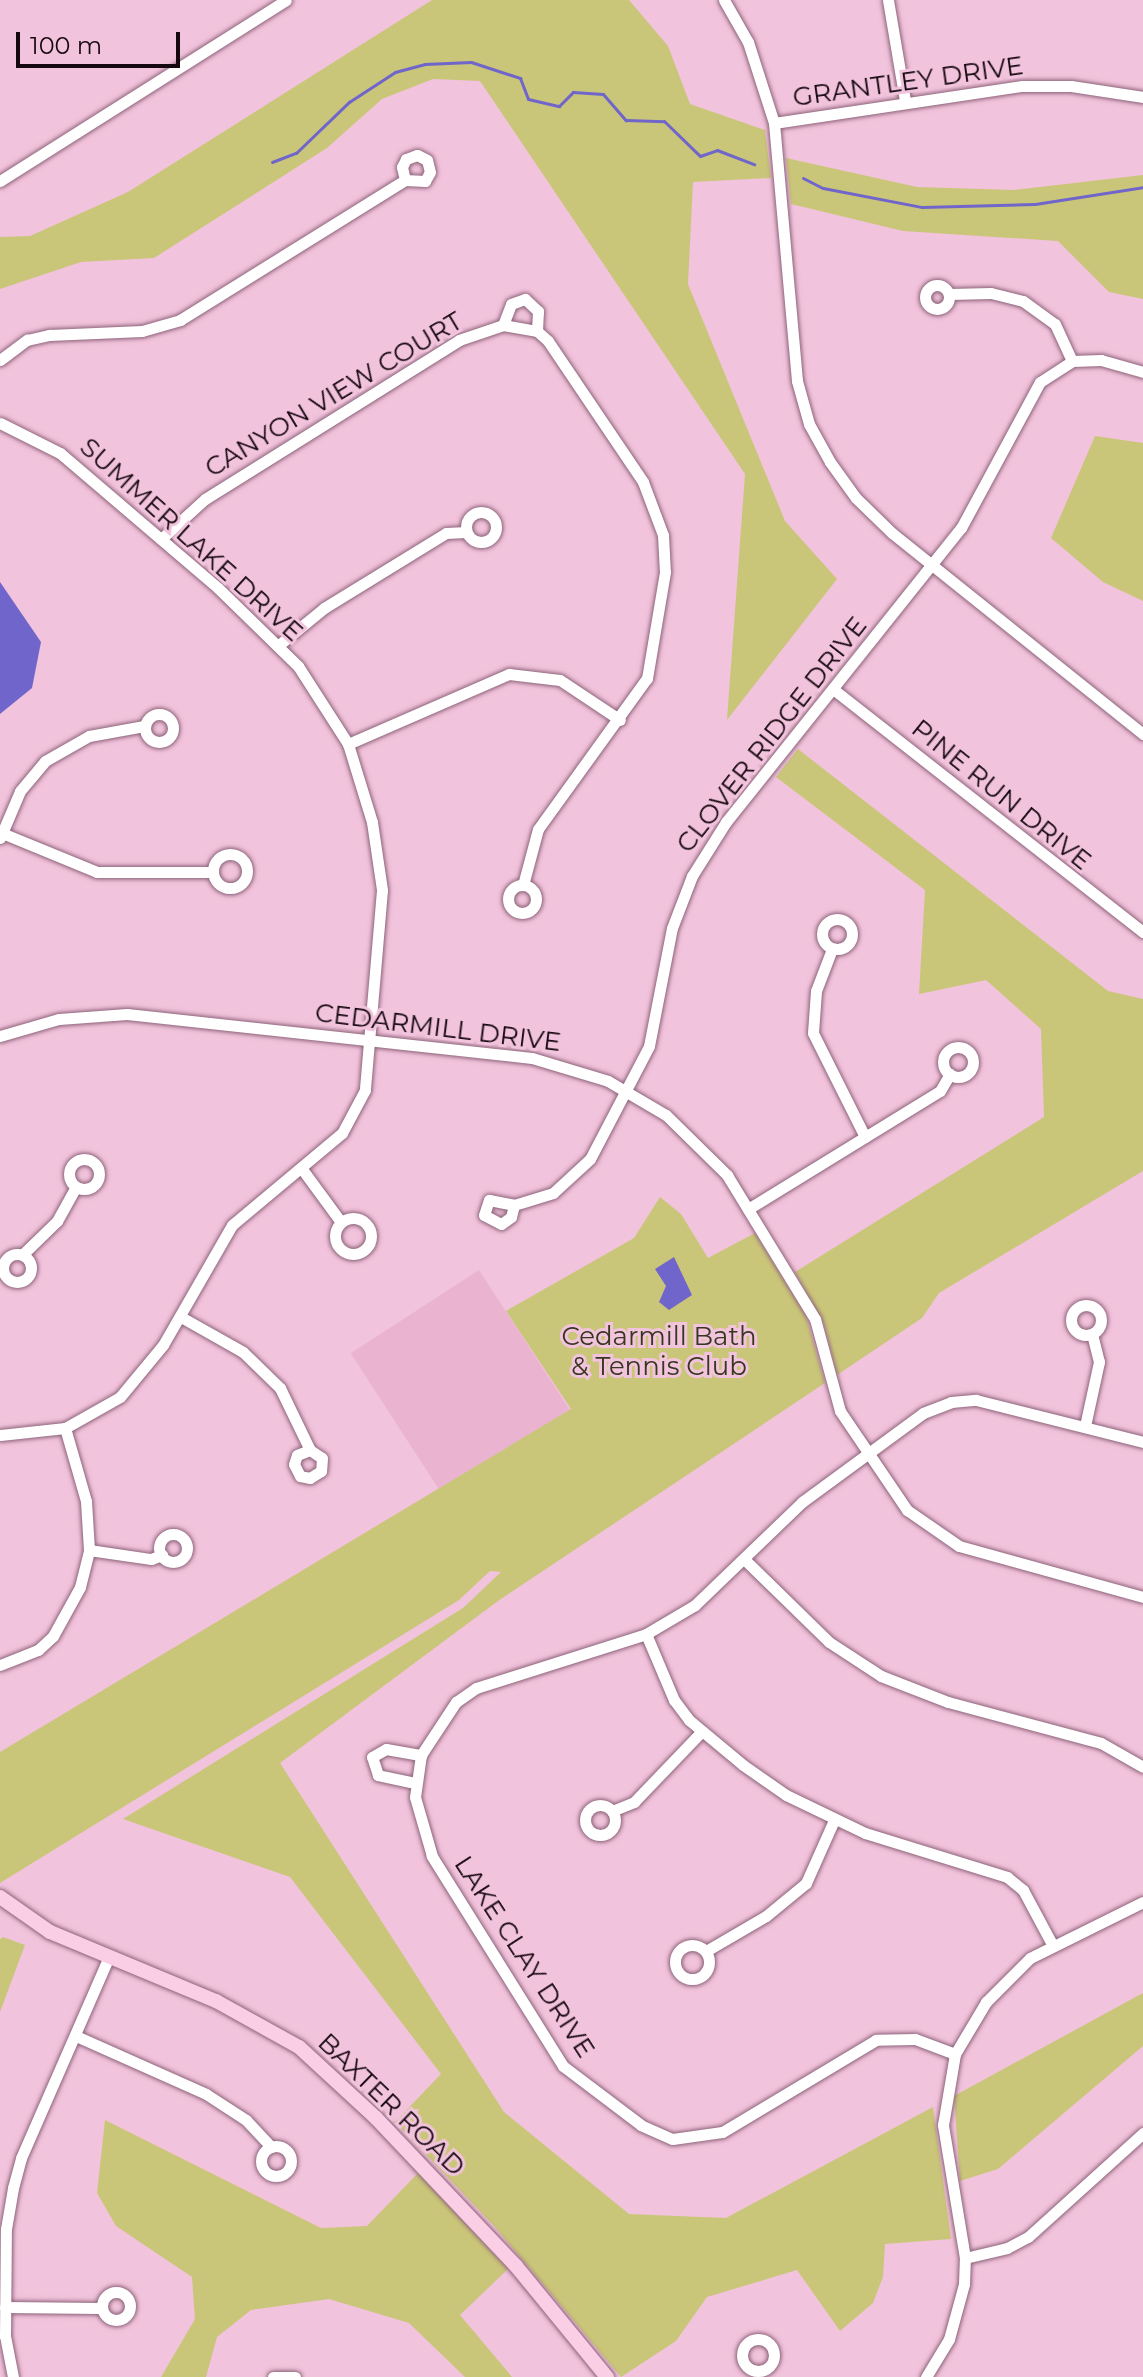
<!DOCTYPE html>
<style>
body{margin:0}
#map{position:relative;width:1143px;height:2377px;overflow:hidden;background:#f2c3dc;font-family:Montserrat,sans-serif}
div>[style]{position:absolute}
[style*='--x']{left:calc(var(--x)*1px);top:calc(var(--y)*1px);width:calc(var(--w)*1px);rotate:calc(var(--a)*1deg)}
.built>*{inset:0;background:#eab4d1;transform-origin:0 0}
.green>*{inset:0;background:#cac679}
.water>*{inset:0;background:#7065cb}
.stream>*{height:3px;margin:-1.5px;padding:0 1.5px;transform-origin:1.5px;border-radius:1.5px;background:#7065cb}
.roads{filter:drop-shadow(0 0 2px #8d647a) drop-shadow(0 0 2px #8d647a)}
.minor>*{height:11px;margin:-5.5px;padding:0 5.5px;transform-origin:5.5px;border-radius:5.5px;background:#fff}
.minor>.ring{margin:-5.5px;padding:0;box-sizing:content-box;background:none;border:11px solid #fff;border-radius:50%}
.major>*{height:14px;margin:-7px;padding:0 7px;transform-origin:7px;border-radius:7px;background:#facfe6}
span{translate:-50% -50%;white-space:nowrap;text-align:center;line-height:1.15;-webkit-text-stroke:6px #f2c3dc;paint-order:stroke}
.street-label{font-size:26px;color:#15070f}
.park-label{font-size:26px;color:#37361f}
.scale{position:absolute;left:16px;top:32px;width:164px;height:36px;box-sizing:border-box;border:4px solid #15070f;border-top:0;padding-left:10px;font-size:24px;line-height:28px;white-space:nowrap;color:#15070f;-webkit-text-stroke:6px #f2c3dc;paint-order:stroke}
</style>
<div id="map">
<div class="built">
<i style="left:479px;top:1270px;width:167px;height:153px;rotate:57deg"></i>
</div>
<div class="green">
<i style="clip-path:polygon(432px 0,629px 0,668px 46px,690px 104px,765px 130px,771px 178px,693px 182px,688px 284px,785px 521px,837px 579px,727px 720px,745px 474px,480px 81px,433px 79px,382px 99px,327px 148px,154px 258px,81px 262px,0 289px,0 237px,30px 236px,128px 192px)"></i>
<i style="clip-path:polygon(786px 158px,917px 187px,1014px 190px,1143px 175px,1143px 299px,1109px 292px,1058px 241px,903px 231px,791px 204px)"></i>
<i style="clip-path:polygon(1095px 436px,1143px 443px,1143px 601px,1103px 582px,1051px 538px)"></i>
<i style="clip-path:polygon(798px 749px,1108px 991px,1143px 999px,1143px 1171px,939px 1293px,922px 1318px,837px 1375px,824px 1324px,795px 1272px,1044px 1117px,1041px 1029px,986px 980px,919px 994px,925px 890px,776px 777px)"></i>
<i style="clip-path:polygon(660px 1197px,681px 1214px,708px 1258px,755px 1233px,806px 1316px,825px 1383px,498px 1601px,280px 1763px,504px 2112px,629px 2214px,726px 2218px,933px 2107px,951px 2239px,885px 2244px,883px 2277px,873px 2303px,840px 2331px,797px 2270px,707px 2297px,676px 2341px,621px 2377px,494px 2226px,395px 2122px,441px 2074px,290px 1877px,123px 1819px,463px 1608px,501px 1572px,490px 1571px,459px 1600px,0 1883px,0 1752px,571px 1409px,506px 1311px,634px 1238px)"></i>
<i style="clip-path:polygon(3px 1937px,25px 1945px,0 2012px,0 1939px)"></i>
<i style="clip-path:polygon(1143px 1993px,1143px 2046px,998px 2169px,960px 2181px,954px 2096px)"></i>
<i style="clip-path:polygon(105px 2120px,321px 2228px,367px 2226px,418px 2173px,508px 2269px,460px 2315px,512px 2377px,465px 2377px,409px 2323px,329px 2299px,251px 2310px,217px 2337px,206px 2377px,161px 2377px,195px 2319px,192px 2277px,116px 2226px,97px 2193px)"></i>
</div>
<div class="water">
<i style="clip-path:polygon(0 582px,41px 642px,32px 688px,0 714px)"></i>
<i style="clip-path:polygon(674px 1257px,692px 1295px,669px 1310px,659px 1302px,666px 1286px,655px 1269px)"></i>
</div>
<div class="stream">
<i style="--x:272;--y:162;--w:26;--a:-21"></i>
<i style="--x:296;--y:153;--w:74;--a:-43.9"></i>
<i style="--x:349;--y:102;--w:55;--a:-33.1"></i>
<i style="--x:395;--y:72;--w:31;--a:-15"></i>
<i style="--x:425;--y:64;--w:46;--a:-2.5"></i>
<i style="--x:471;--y:62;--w:52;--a:18.1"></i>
<i style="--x:520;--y:78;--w:22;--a:69"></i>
<i style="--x:528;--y:99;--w:32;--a:13"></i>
<i style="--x:559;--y:106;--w:20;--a:-45"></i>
<i style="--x:573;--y:92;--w:30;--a:4"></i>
<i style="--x:603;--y:94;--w:35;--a:49"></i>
<i style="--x:626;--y:120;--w:38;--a:2"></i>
<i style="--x:664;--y:121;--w:50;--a:44.2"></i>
<i style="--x:700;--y:156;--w:18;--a:-19"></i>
<i style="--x:717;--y:150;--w:40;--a:21"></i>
<i style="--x:803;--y:178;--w:22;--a:27"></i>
<i style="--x:823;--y:188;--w:101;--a:10.9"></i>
<i style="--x:922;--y:207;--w:113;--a:-1.5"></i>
<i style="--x:1035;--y:204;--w:109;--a:-8.9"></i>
</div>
<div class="roads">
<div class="minor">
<i style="--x:724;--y:0;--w:48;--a:60.3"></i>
<i style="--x:748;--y:42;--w:85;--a:72.2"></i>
<i style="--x:774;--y:123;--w:259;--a:84.9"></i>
<i style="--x:797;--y:381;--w:45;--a:74.4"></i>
<i style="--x:809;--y:424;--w:43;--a:61.1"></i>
<i style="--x:830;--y:462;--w:44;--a:54.2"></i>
<i style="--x:856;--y:498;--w:50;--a:44.2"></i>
<i style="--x:892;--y:533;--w:322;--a:38.7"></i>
<i style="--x:888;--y:0;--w:101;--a:80.4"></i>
<i style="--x:774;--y:123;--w:251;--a:-8.5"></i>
<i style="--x:1022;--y:86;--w:49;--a:0"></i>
<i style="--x:1071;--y:86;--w:73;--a:8.7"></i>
<i style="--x:0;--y:181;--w:338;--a:-32.3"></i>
<i class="ring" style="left:925px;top:285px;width:13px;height:13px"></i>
<i style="--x:949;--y:294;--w:42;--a:-1.4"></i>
<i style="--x:991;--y:293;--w:33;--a:14"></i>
<i style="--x:1023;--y:301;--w:39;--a:36"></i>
<i style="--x:1055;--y:324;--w:41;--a:65.3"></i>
<i style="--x:503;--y:325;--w:22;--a:-69"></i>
<i style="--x:511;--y:304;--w:15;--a:-20"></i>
<i style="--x:525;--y:299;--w:18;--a:43"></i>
<i style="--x:538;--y:311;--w:20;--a:93"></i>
<i style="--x:0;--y:360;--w:34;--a:-37"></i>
<i style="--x:27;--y:340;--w:23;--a:-13"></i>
<i style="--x:49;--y:335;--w:93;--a:-2.5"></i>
<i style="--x:142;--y:331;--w:40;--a:-16"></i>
<i style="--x:180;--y:320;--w:265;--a:-31.9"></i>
<i style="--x:405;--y:180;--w:20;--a:3"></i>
<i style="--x:425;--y:181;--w:10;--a:-61"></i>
<i style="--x:430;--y:172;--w:12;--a:-104"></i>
<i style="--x:427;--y:160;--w:11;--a:-153"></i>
<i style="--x:417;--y:155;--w:12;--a:160"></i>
<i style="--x:406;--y:159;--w:9;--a:117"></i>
<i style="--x:402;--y:167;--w:13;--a:77"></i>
<i style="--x:0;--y:423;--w:67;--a:26.6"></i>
<i style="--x:60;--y:453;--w:208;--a:40.5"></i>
<i style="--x:218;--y:588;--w:112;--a:44.3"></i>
<i style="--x:298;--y:666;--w:93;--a:57.3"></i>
<i style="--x:348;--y:744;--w:82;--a:72.9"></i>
<i style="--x:372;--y:822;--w:69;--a:81.6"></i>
<i style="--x:382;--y:890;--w:201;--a:94.9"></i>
<i style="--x:365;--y:1090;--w:49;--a:118.1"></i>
<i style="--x:342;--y:1133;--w:143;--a:140.1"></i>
<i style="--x:232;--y:1225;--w:138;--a:119.9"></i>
<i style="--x:163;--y:1345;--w:67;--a:129.6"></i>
<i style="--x:120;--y:1397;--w:63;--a:150.6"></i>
<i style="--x:65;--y:1428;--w:65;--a:173.9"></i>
<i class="ring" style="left:466px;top:512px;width:19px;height:19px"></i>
<i style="--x:161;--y:539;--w:59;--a:-42.3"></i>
<i style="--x:205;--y:499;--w:300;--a:-32"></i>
<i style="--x:459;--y:340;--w:46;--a:-18.8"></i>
<i style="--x:503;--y:325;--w:35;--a:10"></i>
<i style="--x:537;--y:331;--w:15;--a:42"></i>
<i style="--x:548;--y:341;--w:170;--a:56"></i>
<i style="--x:643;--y:482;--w:57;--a:69.3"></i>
<i style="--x:663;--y:535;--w:37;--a:87"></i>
<i style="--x:665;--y:572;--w:108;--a:99.6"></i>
<i style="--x:647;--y:678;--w:186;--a:125.8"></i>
<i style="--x:538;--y:829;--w:58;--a:105"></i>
<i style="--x:280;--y:644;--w:57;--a:-39.3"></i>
<i style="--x:324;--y:608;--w:143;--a:-31.6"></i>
<i style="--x:446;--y:533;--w:20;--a:-3"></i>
<i style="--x:833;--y:689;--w:394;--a:38.1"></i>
<i class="ring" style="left:145px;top:714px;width:17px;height:17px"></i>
<i style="--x:348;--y:744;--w:176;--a:-23.5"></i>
<i style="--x:509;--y:674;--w:51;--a:6.7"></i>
<i style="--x:560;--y:680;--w:72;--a:33.7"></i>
<i style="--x:2;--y:833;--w:103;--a:22.3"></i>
<i style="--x:97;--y:872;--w:116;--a:0"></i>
<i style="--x:0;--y:838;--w:51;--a:-66.9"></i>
<i style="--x:20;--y:791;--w:39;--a:-50"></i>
<i style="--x:45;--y:761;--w:51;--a:-29.6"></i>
<i style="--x:89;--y:736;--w:56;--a:-10.3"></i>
<i class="ring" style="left:213px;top:854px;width:23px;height:23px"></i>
<i class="ring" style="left:508px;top:885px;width:17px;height:17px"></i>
<i class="ring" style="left:822px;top:919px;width:19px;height:19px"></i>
<i style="--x:832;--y:949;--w:45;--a:110.9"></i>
<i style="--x:816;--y:991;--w:42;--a:94.1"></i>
<i style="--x:813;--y:1033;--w:116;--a:63.4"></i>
<i style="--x:0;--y:1036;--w:61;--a:-16.1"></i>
<i style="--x:59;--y:1019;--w:68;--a:-4.2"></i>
<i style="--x:127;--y:1014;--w:407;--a:6.2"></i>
<i style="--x:532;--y:1058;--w:79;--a:16.8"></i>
<i style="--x:608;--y:1081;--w:67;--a:30.4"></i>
<i style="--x:666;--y:1115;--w:86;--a:44.5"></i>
<i style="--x:727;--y:1175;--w:169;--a:58.6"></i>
<i style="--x:815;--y:1319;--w:95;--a:74.8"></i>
<i style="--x:840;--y:1411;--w:120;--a:55.9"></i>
<i style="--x:907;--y:1510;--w:63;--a:34.7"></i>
<i style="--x:959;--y:1546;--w:191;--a:15.5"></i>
<i class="ring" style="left:943px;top:1047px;width:19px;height:19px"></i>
<i class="ring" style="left:69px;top:1159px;width:19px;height:19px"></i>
<i style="--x:302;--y:1169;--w:66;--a:53.7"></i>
<i style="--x:514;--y:1205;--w:12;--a:104"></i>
<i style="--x:511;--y:1217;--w:12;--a:145"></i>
<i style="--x:501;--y:1224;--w:19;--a:-152"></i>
<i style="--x:484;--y:1215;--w:16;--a:-72"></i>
<i style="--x:489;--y:1200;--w:25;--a:11"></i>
<i style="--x:514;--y:1205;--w:41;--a:-17.1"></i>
<i style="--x:553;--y:1193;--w:50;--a:-42.6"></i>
<i style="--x:590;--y:1159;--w:127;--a:-62.4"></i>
<i style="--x:649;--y:1046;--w:120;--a:-79"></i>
<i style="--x:672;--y:928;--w:56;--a:-69"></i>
<i style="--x:692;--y:876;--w:64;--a:-57.8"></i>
<i style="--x:726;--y:822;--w:376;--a:-51.4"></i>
<i style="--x:961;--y:528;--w:166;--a:-61.6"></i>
<i style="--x:1040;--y:382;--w:38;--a:-33"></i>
<i style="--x:1072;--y:361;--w:29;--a:-2"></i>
<i style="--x:1101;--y:360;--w:44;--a:15.9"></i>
<i style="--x:748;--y:1209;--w:225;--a:-31.6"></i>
<i style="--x:940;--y:1091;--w:20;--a:-60"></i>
<i class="ring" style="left:335px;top:1218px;width:25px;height:25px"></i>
<i class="ring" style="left:3px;top:1254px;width:17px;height:17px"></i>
<i style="--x:22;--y:1255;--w:49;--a:-44.2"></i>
<i style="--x:57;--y:1221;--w:38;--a:-61"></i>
<i class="ring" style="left:1071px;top:1305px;width:19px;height:19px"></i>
<i style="--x:181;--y:1317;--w:71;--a:29.4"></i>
<i style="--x:243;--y:1352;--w:52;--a:44.2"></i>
<i style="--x:280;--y:1388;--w:69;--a:64.2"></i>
<i style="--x:310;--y:1450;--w:14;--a:34"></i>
<i style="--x:322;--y:1458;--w:13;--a:94"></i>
<i style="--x:321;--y:1471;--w:13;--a:148"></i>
<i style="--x:310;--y:1478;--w:10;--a:-169"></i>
<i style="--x:300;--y:1476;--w:13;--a:-117"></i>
<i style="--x:294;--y:1464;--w:9;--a:-72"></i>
<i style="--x:297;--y:1455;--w:14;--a:-21"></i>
<i style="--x:1085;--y:1426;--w:66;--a:-77.7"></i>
<i style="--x:1099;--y:1362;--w:29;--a:-104"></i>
<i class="ring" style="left:159px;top:1534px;width:17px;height:17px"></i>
<i style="--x:89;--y:1550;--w:63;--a:8.3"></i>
<i style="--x:151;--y:1559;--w:12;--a:-20"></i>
<i style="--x:744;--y:1559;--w:119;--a:44.3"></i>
<i style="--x:829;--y:1642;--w:62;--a:33.2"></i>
<i style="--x:881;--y:1676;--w:72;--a:21.2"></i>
<i style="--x:948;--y:1702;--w:158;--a:15"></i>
<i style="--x:1101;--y:1743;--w:48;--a:29.7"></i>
<i style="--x:646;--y:1634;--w:72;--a:67"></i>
<i style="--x:674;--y:1700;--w:25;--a:53"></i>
<i style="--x:689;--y:1720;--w:70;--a:39.8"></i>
<i style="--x:743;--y:1765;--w:52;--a:34.9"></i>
<i style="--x:786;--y:1795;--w:88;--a:25.7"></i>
<i style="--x:865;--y:1833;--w:149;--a:17.2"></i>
<i style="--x:1007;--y:1877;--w:21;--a:39"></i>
<i style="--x:1023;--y:1890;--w:61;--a:61.8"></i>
<i style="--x:0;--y:1665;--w:41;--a:-21.5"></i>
<i style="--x:38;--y:1650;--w:21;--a:-43"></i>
<i style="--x:53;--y:1636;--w:56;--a:-61.1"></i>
<i style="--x:80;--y:1587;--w:38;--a:-76"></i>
<i style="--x:89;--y:1550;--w:49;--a:-93.5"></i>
<i style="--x:86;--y:1501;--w:76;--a:-106"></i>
<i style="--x:415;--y:1783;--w:38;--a:-168"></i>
<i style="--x:378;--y:1775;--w:19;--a:-108"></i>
<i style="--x:372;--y:1757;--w:16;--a:-30"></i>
<i style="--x:386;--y:1749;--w:36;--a:10"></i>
<i class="ring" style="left:585px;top:1805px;width:19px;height:19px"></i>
<i style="--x:612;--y:1811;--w:24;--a:-22"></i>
<i style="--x:634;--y:1802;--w:98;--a:-46.2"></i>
<i class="ring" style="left:675px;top:1945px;width:23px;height:23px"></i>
<i style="--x:706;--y:1951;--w:69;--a:-30.3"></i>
<i style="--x:766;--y:1916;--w:52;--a:-39.5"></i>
<i style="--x:806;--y:1883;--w:69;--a:-66"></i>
<i style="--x:76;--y:2036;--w:142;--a:24"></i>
<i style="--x:206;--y:2094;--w:48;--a:33"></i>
<i style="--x:246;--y:2120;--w:37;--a:47"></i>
<i style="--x:955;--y:2054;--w:43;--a:-159.4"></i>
<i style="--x:915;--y:2039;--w:39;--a:179"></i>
<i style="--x:876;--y:2040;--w:179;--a:149.1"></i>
<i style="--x:722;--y:2132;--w:50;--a:172"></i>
<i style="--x:672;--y:2139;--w:34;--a:-156"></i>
<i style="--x:641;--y:2125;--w:98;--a:-142.9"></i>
<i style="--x:563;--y:2066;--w:248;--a:-122"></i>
<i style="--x:432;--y:1856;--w:61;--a:-106.1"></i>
<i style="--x:415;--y:1797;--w:42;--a:-81.9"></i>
<i style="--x:421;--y:1755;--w:64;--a:-56.6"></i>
<i style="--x:456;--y:1702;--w:24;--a:-35"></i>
<i style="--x:476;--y:1688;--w:178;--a:-17.6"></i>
<i style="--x:646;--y:1634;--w:57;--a:-30.6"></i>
<i style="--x:695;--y:1605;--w:149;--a:-43.9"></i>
<i style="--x:802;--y:1502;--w:150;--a:-36.3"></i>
<i style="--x:923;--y:1413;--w:30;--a:-21"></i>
<i style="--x:951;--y:1402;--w:25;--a:-5"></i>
<i style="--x:976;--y:1400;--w:172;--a:14.1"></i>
<i class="ring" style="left:261px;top:2146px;width:19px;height:19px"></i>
<i style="--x:965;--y:2258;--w:43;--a:-13.4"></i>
<i style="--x:1007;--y:2248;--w:24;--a:-28"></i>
<i style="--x:1028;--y:2237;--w:155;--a:-42.1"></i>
<i class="ring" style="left:102px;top:2292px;width:17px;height:17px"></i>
<i style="--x:5;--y:2307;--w:95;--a:0.6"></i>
<i class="ring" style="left:742px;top:2339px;width:21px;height:21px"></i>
<i style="--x:13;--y:2377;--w:42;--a:-101"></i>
<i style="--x:5;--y:2336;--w:107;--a:-89.5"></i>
<i style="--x:6;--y:2229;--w:42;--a:-80.3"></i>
<i style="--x:13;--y:2188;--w:31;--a:-75"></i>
<i style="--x:21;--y:2158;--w:217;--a:-66.4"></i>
<i style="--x:273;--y:2377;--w:22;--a:0"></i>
<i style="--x:926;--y:2377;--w:44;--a:-58.8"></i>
<i style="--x:949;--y:2339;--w:57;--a:-74.7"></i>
<i style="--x:964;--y:2284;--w:26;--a:-88"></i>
<i style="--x:965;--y:2258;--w:135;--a:-99.4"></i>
<i style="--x:943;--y:2125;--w:72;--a:-80.4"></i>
<i style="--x:955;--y:2054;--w:61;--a:-59.2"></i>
<i style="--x:986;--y:2002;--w:62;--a:-45"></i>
<i style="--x:1030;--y:1958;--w:126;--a:-26.4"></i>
</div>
<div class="major">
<i style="--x:0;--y:1897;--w:61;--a:35"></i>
<i style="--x:50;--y:1932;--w:180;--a:22.6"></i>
<i style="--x:216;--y:2001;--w:95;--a:29"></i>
<i style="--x:299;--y:2047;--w:105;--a:42.7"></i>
<i style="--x:376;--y:2118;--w:204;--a:46.6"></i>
<i style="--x:516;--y:2266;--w:144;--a:50.7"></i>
</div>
</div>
<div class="street-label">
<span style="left:908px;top:82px;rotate:-8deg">GRANTLEY DRIVE</span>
<span style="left:334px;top:395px;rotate:-31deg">CANYON VIEW COURT</span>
<span style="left:191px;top:540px;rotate:42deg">SUMMER LAKE DRIVE</span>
<span style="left:772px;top:735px;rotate:-52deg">CLOVER RIDGE DRIVE</span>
<span style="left:1001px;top:795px;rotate:39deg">PINE RUN DRIVE</span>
<span style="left:438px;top:1028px;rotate:7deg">CEDARMILL DRIVE</span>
<span style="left:524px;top:1957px;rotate:57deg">LAKE CLAY DRIVE</span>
<span style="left:391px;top:2105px;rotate:44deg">BAXTER ROAD</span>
</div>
<div class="park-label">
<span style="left:659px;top:1352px">Cedarmill Bath<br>&amp; Tennis Club</span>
</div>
<div class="scale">100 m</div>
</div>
